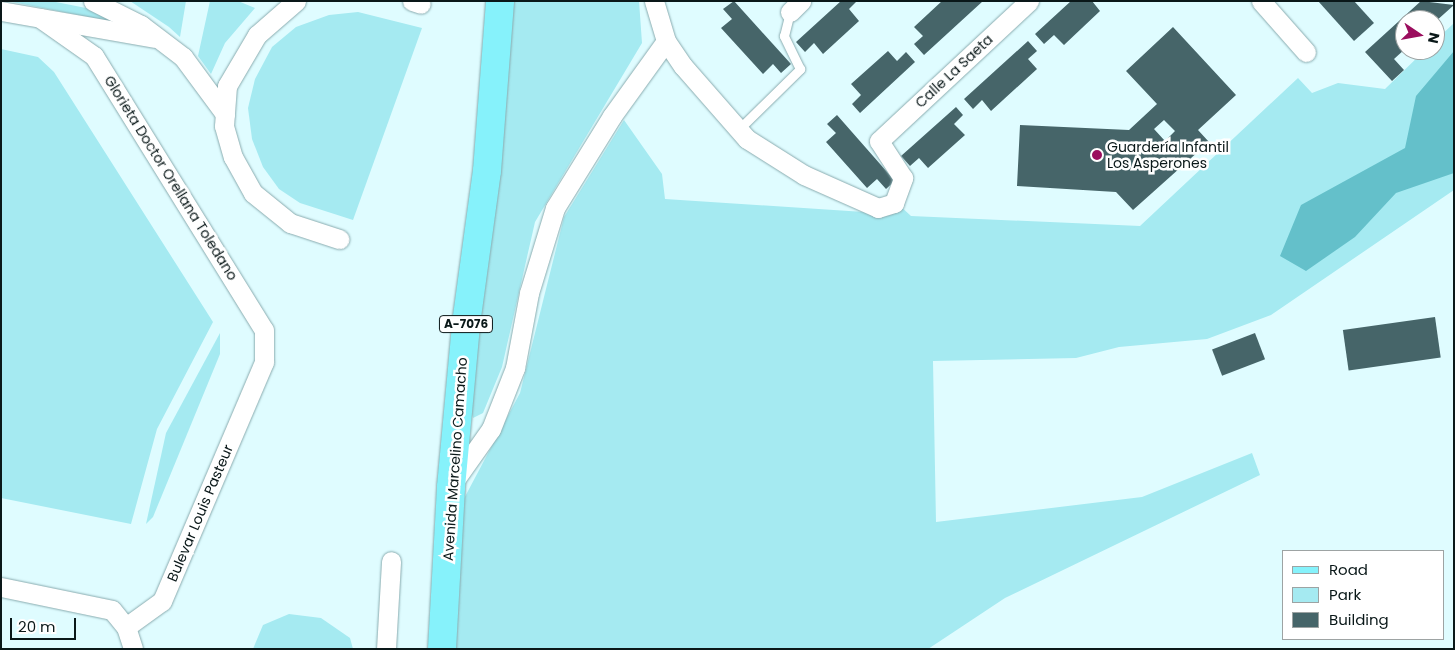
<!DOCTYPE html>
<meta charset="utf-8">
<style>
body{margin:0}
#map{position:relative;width:1455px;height:650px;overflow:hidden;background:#dffcff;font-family:Poppins,sans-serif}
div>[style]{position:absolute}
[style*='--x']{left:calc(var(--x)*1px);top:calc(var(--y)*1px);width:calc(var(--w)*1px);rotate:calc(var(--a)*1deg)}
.green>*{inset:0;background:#a5eaf1}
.forest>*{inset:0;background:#64c0ca}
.building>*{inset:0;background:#466569;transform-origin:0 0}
.roads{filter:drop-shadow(0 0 1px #89abaf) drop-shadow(0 0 1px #89abaf)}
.service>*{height:9px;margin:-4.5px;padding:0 4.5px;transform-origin:4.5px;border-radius:4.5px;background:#fff}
.minor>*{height:19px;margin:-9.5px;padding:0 9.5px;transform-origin:9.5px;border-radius:9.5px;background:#fff}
.primary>*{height:28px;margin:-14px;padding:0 14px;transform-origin:14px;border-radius:14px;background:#86f2fb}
.dots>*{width:14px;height:14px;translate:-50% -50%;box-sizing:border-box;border:2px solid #fff;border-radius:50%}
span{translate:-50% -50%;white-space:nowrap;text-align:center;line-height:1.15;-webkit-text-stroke:5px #fff;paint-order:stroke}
.shield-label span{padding:1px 4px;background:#fff;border:1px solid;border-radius:4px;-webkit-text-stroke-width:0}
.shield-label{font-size:12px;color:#0a1819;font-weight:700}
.street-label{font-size:14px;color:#0a1819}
.poi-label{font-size:14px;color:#0a1819}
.left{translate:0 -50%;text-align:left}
.frame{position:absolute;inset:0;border:2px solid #0a1819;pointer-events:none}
.legend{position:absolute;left:1282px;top:550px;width:162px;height:90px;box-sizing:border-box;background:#fff;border:1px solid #9da3a3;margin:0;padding:6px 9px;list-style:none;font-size:15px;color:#0a1819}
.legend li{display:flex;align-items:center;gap:10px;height:25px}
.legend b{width:25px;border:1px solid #9da3a3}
.north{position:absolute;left:1395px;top:10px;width:50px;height:50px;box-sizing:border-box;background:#fff;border:1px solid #9da3a3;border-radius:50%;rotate:102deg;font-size:14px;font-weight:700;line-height:20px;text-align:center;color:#0a1819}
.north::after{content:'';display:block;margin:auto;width:18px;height:22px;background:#9b0e5e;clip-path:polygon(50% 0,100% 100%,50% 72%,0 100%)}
.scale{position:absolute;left:10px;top:618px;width:66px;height:22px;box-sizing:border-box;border:2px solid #0a1819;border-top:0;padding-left:6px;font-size:15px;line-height:18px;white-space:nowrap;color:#0a1819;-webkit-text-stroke:4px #fff;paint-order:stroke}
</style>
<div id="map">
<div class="green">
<i style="clip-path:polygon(7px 1px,51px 1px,91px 9px,114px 22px)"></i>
<i style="clip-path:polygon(130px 1px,186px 1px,180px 37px,169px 27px)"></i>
<i style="clip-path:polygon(210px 1px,238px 1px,255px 8px,225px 43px,211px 74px,198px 56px)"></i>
<i style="clip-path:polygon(512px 1px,639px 1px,642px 43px,535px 222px,502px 367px,483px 413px,473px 418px,467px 395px,491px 231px)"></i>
<i style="clip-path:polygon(358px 12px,422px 28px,353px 220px,300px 203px,279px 189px,263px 167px,252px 139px,248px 108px,255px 79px,272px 47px,296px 27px,329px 15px)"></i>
<i style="clip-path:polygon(1454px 23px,1454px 190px,1271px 315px,1207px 339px,1119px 347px,1076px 358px,933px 361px,936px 522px,1142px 497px,1252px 453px,1260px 475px,1005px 598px,928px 649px,451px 649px,459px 508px,520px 393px,564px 217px,624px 120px,662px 174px,665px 199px,879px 213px,898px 204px,911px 216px,1140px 226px,1298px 78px,1312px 93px,1338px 83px,1385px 89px,1425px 50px,1435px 50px,1435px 41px)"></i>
<i style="clip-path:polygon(1px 49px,38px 57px,54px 72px,213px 322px,157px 429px,131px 524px,1px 498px)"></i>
<i style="clip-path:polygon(220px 333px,220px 354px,153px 517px,146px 524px,166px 433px)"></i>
<i style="clip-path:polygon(289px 614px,321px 618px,350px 638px,353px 649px,253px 649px,263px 625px)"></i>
</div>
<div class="forest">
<i style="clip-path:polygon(1454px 51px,1454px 173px,1396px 193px,1355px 237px,1306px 271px,1280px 256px,1301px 205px,1405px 148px,1416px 96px)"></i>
</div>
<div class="building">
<i style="clip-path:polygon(734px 1px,791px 64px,781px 73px,773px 64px,763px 74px,721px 28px,732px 19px,723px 9px)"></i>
<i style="clip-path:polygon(841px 1px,857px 1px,849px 9px,859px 21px,823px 54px,814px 43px,805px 52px,796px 42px)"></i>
<i style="clip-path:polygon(942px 1px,983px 1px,924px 55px,914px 44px,923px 36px,914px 27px)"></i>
<i style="clip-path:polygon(1071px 1px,1092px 1px,1100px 11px,1064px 45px,1054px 35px,1044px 44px,1035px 34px)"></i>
<i style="clip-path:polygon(1318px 1px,1354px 1px,1374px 23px,1354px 41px)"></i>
<i style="clip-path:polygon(1421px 1px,1454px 5px,1435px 22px,1405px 20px,1405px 49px,1394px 59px,1404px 70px,1392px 81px,1365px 52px)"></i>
<i style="clip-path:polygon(evenodd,1173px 27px,1236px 95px,1198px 130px,1209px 142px,1133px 210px,1116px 192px,1017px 186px,1020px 125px,1129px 130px,1157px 104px,1126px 71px,1173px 27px,1164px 120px,1175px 131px,1165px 141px,1154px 129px,1164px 120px)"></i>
<i style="clip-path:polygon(1028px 41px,1037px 51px,1028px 59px,1037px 69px,991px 111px,982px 100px,973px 109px,964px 99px)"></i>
<i style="clip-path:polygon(888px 51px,897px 61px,906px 52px,915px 62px,860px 113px,852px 104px,861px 95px,851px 84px)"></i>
<i style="clip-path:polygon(956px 107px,963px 115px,954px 124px,965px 135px,928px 168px,919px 158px,910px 166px,901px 156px)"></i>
<i style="clip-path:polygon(837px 115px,895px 181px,886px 189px,877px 179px,867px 188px,826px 142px,836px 133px,827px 124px)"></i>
<i style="left:1435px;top:317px;width:41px;height:93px;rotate:82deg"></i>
<i style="left:1255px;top:333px;width:28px;height:46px;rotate:69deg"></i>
</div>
<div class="roads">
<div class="service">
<i style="--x:739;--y:129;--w:86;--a:-44.5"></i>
<i style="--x:800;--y:69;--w:37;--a:-116"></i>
<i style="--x:784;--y:36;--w:25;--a:-76"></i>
</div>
<div class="minor">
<i style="--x:93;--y:1;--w:54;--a:26.6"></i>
<i style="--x:141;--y:25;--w:53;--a:37.3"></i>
<i style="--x:183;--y:57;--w:71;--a:53.6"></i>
<i style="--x:296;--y:1;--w:52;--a:138.9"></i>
<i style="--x:257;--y:35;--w:59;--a:120.5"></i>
<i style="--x:227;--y:86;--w:40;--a:94.3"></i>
<i style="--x:224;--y:126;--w:32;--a:74"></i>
<i style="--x:233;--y:157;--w:41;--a:60.9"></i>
<i style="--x:253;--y:193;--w:48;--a:39"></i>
<i style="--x:290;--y:223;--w:52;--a:18.1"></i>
<i style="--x:412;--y:1;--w:9;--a:18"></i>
<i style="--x:654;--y:1;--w:42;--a:73.3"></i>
<i style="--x:666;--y:41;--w:30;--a:56"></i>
<i style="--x:683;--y:66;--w:97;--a:48.8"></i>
<i style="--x:747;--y:139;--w:67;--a:32.3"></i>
<i style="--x:804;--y:175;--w:81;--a:24"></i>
<i style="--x:878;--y:208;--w:17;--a:-17"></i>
<i style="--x:894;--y:203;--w:27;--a:-70"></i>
<i style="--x:903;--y:178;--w:44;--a:-123"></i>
<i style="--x:879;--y:141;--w:205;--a:-43"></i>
<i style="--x:1261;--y:1;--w:68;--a:48.6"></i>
<i style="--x:1;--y:11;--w:156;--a:9.9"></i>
<i style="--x:790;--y:12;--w:16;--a:-45"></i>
<i style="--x:40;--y:18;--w:66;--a:35.1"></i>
<i style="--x:94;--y:56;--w:322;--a:58.2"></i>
<i style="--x:264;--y:330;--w:32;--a:90"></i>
<i style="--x:264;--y:362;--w:260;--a:113.1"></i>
<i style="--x:162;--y:601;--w:44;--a:144.2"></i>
<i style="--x:452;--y:484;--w:67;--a:-54.7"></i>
<i style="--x:491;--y:429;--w:66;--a:-68.5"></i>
<i style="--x:515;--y:368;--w:76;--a:-79.4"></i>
<i style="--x:529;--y:293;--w:89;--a:-73"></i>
<i style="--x:555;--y:208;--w:108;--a:-58.2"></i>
<i style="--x:612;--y:116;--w:92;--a:-54.2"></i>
<i style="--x:1;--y:587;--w:113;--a:11.7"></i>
<i style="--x:112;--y:610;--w:22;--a:51"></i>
<i style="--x:126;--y:627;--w:23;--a:72"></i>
<i style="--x:386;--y:649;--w:88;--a:-86.7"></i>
</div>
<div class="primary">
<i style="--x:442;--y:649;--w:162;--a:-86.8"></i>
<i style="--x:451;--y:487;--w:164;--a:-84.7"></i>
<i style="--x:466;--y:324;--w:154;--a:-82.2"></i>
<i style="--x:487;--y:171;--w:170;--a:-85.6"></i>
</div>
</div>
<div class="dots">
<i style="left:1097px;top:155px;background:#9b0e5e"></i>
</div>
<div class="shield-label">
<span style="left:466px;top:324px">A-7076</span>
</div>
<div class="street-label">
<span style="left:954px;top:71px;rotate:-43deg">Calle La Saeta</span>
<span style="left:171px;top:178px;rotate:58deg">Glorieta Doctor Orellana Toledano</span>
<span style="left:455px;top:459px;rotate:-86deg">Avenida Marcelino Camacho</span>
<span style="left:200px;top:513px;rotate:-67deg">Bulevar Louis Pasteur</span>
</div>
<div class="poi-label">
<span class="left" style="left:1107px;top:155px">Guardería Infantil<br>Los Asperones</span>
</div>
<div class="frame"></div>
<ul class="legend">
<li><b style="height:6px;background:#86f2fb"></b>Road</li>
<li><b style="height:14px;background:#a5eaf1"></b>Park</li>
<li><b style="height:14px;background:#466569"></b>Building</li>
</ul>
<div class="north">N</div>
<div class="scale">20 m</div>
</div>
